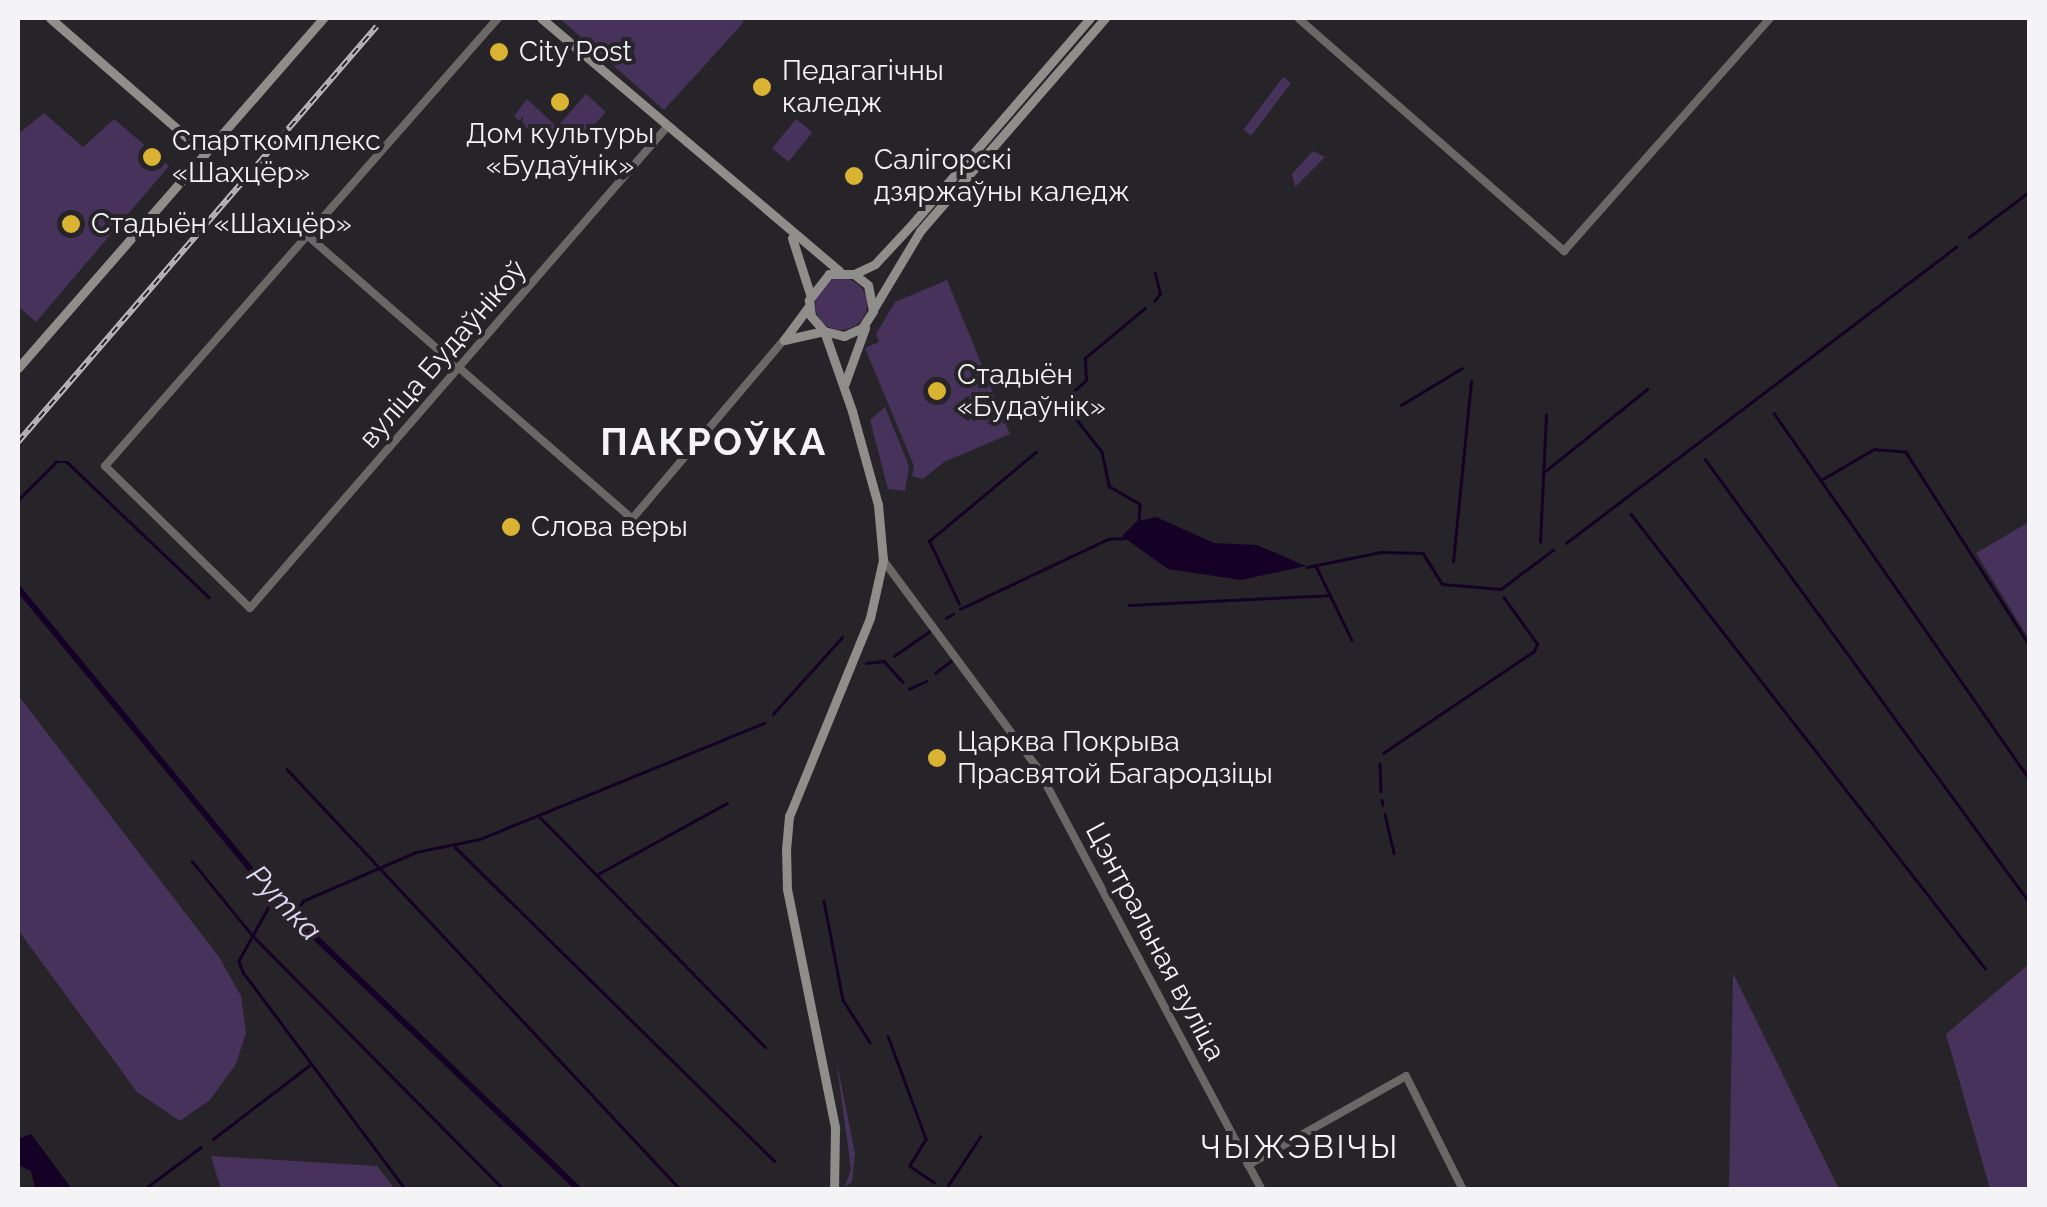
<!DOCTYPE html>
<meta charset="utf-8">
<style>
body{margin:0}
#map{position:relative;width:2047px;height:1207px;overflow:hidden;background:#262428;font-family:Raleway,sans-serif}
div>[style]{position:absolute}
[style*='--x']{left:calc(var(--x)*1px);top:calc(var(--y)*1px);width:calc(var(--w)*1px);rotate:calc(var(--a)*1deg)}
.green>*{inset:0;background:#46325a;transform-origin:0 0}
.round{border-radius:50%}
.water>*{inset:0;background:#150126}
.stream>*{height:2.5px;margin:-1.25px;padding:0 1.25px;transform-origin:1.25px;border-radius:1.25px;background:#150126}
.canal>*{height:6px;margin:-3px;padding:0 3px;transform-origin:3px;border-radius:3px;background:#150126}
.tertiary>*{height:8px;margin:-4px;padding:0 4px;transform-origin:4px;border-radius:4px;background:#696866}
.secondary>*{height:9px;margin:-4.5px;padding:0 4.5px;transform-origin:4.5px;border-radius:4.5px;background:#8f8e8a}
.rail>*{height:6px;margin-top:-3px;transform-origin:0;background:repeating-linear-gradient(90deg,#262428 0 8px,#bbbabd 0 16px);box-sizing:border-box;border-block:2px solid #bbbabd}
.dots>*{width:28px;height:28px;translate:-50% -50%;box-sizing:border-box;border:5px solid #262428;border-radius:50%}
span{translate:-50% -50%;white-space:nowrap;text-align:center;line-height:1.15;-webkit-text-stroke:8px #262428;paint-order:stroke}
.poi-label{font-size:28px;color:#f4f3f6}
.left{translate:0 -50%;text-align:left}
.street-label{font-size:28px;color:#f4f3f6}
.water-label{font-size:30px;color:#e5d5f8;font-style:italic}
.quarter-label{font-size:32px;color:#f4f3f6;letter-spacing:2.5px}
.district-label{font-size:38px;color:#f4f3f6;font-weight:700;letter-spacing:2.5px}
.frame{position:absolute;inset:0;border:20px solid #f4f3f6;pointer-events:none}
</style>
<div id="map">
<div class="green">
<i style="clip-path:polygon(559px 18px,739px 18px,744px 22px,664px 110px)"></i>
<i style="left:1283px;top:77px;width:10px;height:66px;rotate:37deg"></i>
<i style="clip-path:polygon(586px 94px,606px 112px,584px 136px,576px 130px,550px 149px,514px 116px,527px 99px,557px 127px)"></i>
<i style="clip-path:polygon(44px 113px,83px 147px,114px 119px,169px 166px,36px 322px,18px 306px,18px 134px)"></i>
<i style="left:796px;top:119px;width:21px;height:38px;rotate:39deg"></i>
<i style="clip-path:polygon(1313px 151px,1325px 157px,1295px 187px,1292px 174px)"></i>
<i class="round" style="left:815px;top:278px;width:52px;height:52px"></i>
<i style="clip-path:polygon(947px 280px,1010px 434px,944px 462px,923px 479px,912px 476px,914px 466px,865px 348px,879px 342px,876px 334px,895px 302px)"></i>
<i style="clip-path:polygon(885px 407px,909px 466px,905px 491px,888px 489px,870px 420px)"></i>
<i style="clip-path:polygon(2029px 522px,2029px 639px,1976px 553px)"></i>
<i style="clip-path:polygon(18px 695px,219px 957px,241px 996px,246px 1033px,236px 1064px,210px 1100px,180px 1121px,137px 1092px,18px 930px)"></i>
<i style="clip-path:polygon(2029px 964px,2029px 1189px,1990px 1189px,1946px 1034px)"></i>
<i style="clip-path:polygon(1733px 973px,1839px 1189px,1729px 1189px)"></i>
<i style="clip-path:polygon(836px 1059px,855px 1153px,852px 1182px,845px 1187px,851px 1169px)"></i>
<i style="clip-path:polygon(211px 1156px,377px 1166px,395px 1189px,221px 1189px)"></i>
</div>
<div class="water">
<i style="clip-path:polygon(1156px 517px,1214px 543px,1257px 545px,1306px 566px,1241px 580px,1168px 569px,1122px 536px,1137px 521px)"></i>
<i style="clip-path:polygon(31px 1134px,72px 1189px,35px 1189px,31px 1171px,18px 1165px,18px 1139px)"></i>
</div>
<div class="stream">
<i style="--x:1969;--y:237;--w:76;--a:-37"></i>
<i style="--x:1154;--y:301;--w:9;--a:-49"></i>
<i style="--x:1160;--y:294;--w:21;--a:-104"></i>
<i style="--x:1071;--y:394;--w:21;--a:-43"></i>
<i style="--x:1086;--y:380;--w:22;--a:-93"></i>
<i style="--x:1085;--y:358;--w:78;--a:-39.8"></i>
<i style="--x:1401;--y:405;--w:71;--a:-31.2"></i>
<i style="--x:1071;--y:412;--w:51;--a:52.2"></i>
<i style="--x:1102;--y:452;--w:35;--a:78"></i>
<i style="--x:1109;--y:486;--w:36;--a:30"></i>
<i style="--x:1140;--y:504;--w:18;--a:93"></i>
<i style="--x:1774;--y:413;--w:447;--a:55.1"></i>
<i style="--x:1705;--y:459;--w:550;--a:53.8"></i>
<i style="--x:1543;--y:473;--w:134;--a:-38.9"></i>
<i style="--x:1821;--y:480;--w:61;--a:-30.3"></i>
<i style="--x:1874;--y:449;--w:32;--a:5"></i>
<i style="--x:1906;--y:452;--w:230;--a:57.4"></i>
<i style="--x:18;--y:500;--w:54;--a:-45"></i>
<i style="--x:56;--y:462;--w:11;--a:0"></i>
<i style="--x:67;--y:462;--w:196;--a:43.6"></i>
<i style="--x:1631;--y:514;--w:576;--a:52.06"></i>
<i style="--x:1540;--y:542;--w:127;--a:-87.3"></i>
<i style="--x:1566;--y:543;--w:490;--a:-37.2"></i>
<i style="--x:1453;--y:562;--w:181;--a:-84.3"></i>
<i style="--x:1316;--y:566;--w:82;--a:64.1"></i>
<i style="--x:1307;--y:567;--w:76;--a:-11.5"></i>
<i style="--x:1381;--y:552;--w:42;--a:1.4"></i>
<i style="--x:1423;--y:553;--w:36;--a:58"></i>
<i style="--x:1442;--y:584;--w:59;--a:4.8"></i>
<i style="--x:1501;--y:589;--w:65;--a:-36.9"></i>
<i style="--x:959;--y:604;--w:70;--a:-115.5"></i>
<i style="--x:929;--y:541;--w:139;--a:-39.8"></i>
<i style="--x:1129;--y:605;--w:201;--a:-2.8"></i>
<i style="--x:960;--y:609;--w:164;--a:-25.3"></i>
<i style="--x:1108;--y:539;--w:18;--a:-3"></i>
<i style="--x:946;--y:618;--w:8;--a:-30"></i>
<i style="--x:894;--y:656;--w:44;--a:-34.8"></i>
<i style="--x:866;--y:663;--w:18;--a:-6"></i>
<i style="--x:884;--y:661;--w:28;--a:48"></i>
<i style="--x:935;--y:673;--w:20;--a:-37"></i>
<i style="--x:909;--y:689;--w:19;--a:-25"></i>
<i style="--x:773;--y:714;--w:103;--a:-48.1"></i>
<i style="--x:1383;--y:753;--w:182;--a:-34"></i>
<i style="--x:1534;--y:651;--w:8;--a:-67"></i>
<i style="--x:1537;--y:644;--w:57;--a:-125.7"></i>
<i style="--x:1380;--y:764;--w:27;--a:88"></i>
<i style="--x:287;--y:769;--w:577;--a:46.9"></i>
<i style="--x:1382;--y:800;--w:5;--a:79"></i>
<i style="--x:1385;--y:814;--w:40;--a:77"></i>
<i style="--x:540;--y:817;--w:322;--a:45.6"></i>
<i style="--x:455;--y:847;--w:448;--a:44.5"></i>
<i style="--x:192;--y:861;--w:97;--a:50.9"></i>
<i style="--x:253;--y:936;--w:357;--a:45.3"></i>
<i style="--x:598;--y:874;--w:147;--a:-28.8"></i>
<i style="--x:274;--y:898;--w:72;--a:119.1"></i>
<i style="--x:239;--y:961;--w:12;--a:70"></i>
<i style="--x:243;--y:972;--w:272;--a:53.2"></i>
<i style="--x:824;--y:901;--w:101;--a:79.1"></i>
<i style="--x:843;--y:1000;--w:50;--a:57.3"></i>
<i style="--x:294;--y:914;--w:16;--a:-55"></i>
<i style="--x:303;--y:901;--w:123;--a:-23.4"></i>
<i style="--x:416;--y:852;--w:65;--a:-11.5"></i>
<i style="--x:480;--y:839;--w:307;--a:-22.2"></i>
<i style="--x:888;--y:1036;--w:110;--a:69.7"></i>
<i style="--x:926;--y:1139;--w:31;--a:121"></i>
<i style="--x:910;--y:1166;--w:29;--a:34"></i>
<i style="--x:213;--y:1139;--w:123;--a:-37.4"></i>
<i style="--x:143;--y:1190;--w:72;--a:-36.6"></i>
<i style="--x:945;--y:1190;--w:64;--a:-56.6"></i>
</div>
<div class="canal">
<i style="--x:18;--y:588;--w:402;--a:50.4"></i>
<i style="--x:274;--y:898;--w:423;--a:43.7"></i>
</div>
<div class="tertiary">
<i style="--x:498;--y:18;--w:596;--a:131.26"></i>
<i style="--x:105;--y:466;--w:203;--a:44.4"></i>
<i style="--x:250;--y:608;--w:637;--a:-49.08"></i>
<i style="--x:1298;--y:18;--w:354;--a:41.2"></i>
<i style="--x:1564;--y:251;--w:311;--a:-48.5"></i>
<i style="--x:308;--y:236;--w:430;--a:41.1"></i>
<i style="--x:632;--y:519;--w:235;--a:-49.7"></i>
<i style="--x:883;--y:560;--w:260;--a:53.4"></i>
<i style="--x:1038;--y:769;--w:477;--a:62"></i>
<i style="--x:1248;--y:1165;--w:181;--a:-29.4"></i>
<i style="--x:1406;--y:1076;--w:127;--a:63.4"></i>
</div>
<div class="secondary">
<i style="--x:50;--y:18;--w:206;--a:41.1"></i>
<i style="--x:541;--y:18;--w:391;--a:40.3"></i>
<i style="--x:792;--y:238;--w:59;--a:72.2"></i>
<i style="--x:854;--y:274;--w:23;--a:-25"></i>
<i style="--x:875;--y:264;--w:57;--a:-47.1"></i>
<i style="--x:914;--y:222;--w:269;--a:-49.2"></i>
<i style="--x:874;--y:308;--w:90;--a:-59.1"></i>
<i style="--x:920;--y:231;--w:282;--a:-49"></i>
<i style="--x:784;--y:340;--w:41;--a:-12.7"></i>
<i style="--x:824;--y:331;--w:21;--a:14"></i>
<i style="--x:844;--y:336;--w:20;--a:-24"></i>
<i style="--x:862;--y:328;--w:20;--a:-57"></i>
<i style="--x:873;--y:311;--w:26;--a:-101"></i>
<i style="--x:868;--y:285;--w:18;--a:-142"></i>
<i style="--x:854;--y:274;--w:25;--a:180"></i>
<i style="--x:829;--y:274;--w:33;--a:128"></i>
<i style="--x:809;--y:300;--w:16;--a:83"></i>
<i style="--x:811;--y:316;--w:20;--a:49"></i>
<i style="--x:824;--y:331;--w:85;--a:70.7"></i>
<i style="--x:852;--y:411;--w:98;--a:74.5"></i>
<i style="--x:878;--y:505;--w:55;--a:84.8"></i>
<i style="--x:883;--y:560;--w:59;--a:102.6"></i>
<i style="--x:870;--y:618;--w:214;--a:112.2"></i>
<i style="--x:789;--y:816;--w:32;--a:95"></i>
<i style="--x:786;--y:848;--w:41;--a:88.6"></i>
<i style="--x:787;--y:889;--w:244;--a:78.6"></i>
<i style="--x:835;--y:1128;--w:62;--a:90.9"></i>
<i style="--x:784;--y:340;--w:42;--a:-53.7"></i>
<i style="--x:18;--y:368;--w:464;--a:-48.9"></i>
<i style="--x:845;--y:383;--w:59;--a:-70"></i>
</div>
<div class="rail">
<i style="--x:18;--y:442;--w:549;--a:-49.21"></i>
</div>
<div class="dots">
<i style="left:499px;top:52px;background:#dab333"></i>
<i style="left:762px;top:87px;background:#dab333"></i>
<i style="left:560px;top:102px;background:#dab333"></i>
<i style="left:152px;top:157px;background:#dab333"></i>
<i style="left:854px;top:176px;background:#dab333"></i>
<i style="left:71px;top:224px;background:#dab333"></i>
<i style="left:937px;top:391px;background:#dab333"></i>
<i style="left:511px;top:527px;background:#dab333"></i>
<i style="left:937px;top:758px;background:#dab333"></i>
</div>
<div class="poi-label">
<span class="left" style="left:519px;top:52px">City Post</span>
<span class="left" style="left:782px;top:87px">Педагагічны<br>каледж</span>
<span style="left:560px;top:150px">Дом культуры<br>«Будаўнік»</span>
<span class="left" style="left:172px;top:157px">Спарткомплекс<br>«Шахцёр»</span>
<span class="left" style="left:874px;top:176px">Салігорскі<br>дзяржаўны каледж</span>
<span class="left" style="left:91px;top:224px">Стадыён «Шахцёр»</span>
<span class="left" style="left:957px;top:391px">Стадыён<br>«Будаўнік»</span>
<span class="left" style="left:531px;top:527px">Слова веры</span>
<span class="left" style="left:957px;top:758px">Царква Покрыва<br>Прасвятой Багародзіцы</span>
</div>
<div class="street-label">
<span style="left:443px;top:354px;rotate:-49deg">вуліца Будаўнікоў</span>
<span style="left:1155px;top:942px;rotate:62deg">Цэнтральная вуліца</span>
</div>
<div class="water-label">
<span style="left:284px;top:903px;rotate:46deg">Рутка</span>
</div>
<div class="quarter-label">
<span style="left:1300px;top:1147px">ЧЫЖЭВІЧЫ</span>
</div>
<div class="district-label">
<span style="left:714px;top:442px">ПАКРОЎКА</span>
</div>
<div class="frame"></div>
</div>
